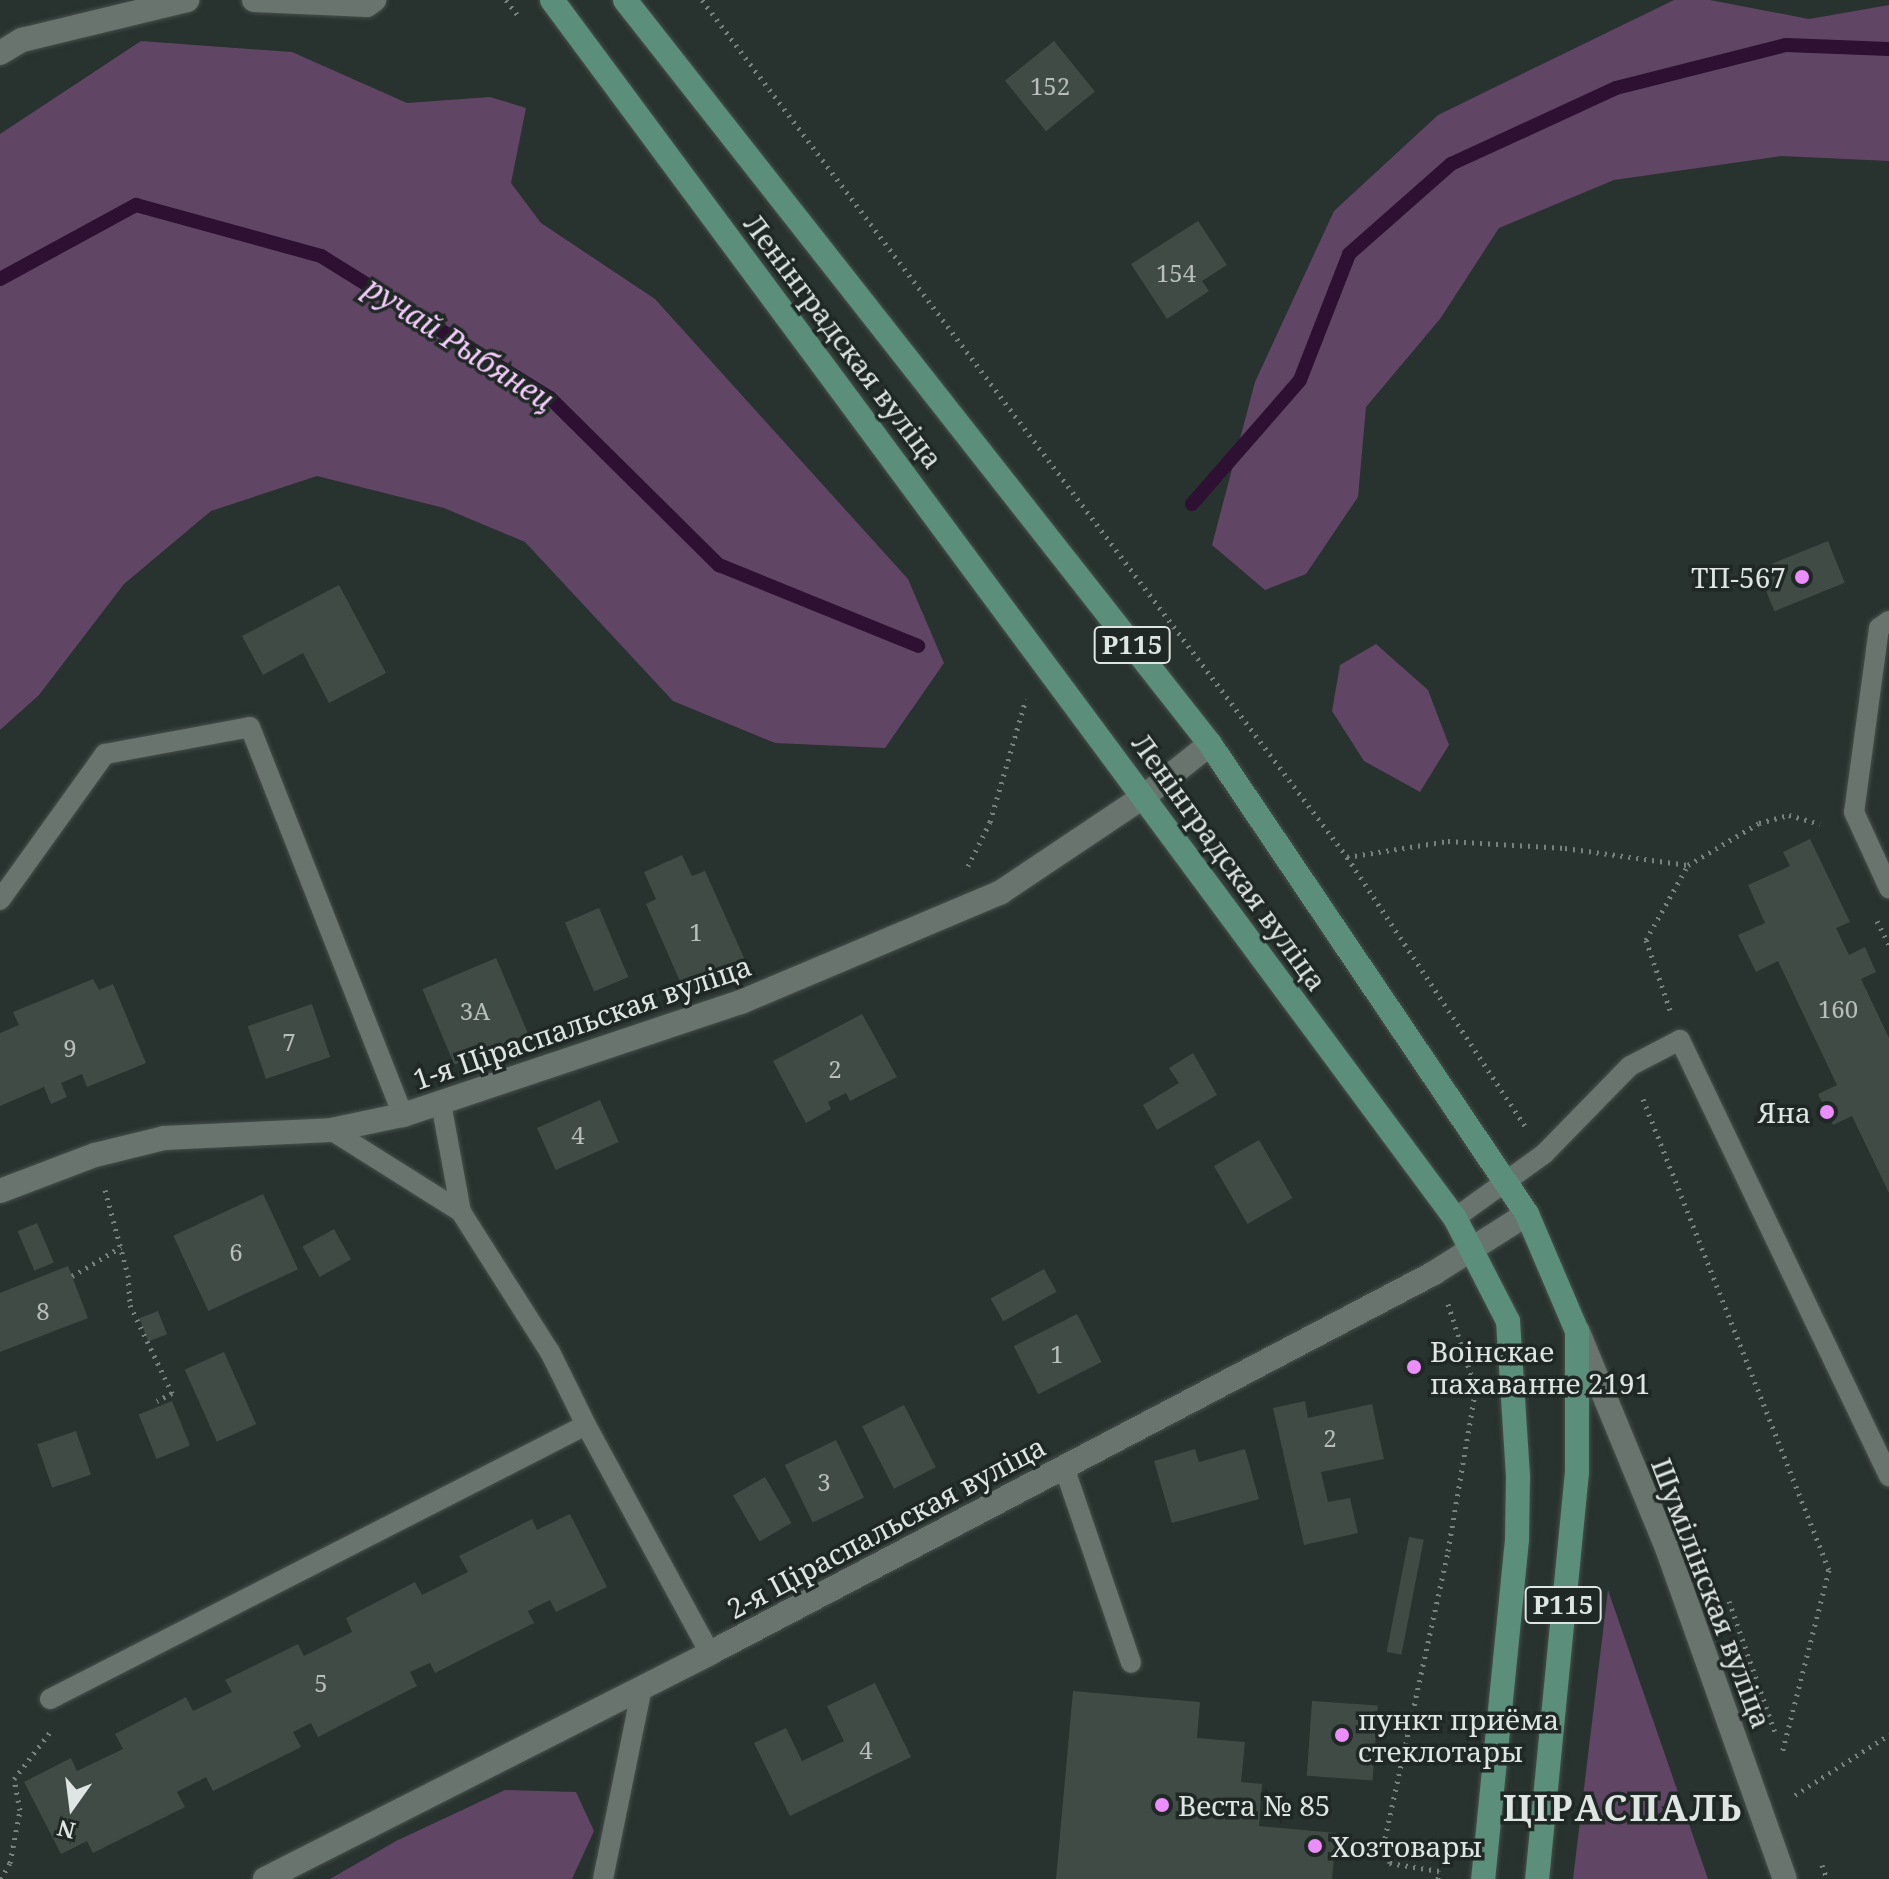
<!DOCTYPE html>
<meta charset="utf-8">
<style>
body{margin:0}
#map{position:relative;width:1889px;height:1879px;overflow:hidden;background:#28322e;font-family:"Noto Serif",serif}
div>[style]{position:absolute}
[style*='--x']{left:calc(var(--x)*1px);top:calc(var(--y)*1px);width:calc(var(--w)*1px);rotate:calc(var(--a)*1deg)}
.green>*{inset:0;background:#604565}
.stream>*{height:14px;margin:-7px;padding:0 7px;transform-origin:7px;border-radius:7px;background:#2d1032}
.building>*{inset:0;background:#414b46;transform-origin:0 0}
.path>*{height:5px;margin-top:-2.5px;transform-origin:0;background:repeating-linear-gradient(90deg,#79827f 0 2px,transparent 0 8px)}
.roads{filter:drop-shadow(0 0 2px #464f4b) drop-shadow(0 0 2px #464f4b)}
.service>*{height:20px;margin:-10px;padding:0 10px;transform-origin:10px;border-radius:10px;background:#69746f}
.minor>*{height:24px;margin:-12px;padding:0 12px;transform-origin:12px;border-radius:12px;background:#69746f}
.secondary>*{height:24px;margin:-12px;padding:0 12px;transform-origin:12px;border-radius:12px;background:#69746f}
.primary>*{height:24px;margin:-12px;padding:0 12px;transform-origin:12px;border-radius:12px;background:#5b8f7b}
.dots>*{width:22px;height:22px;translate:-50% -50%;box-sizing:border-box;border:4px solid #1f2824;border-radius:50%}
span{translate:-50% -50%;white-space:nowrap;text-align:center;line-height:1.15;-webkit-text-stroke:7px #1f2824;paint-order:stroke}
.number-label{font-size:24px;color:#b7bebb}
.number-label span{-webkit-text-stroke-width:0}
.shield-label span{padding:2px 6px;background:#1f2824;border:2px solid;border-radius:6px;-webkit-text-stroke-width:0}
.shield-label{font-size:26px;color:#dee5e2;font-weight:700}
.street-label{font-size:28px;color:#dee5e2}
.poi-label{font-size:28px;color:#dee5e2}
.right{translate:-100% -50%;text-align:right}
.left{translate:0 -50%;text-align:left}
.water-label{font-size:30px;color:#f7ccfe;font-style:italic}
.district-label{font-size:36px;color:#dee5e2;font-weight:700;letter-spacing:2px}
.north{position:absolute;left:32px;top:1767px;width:80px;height:80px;-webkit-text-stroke:6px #1f2824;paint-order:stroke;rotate:194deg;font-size:22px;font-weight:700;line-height:32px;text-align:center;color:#dee5e2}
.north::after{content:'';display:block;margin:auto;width:28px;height:36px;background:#dee5e2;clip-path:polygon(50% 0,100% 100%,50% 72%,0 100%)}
</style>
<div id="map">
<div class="green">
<i style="clip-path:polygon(1674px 0,1710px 0,1809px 19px,1889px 5px,1889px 161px,1781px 156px,1614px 180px,1499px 228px,1440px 319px,1366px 407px,1358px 497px,1306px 574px,1265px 590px,1212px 545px,1255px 382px,1334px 211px,1438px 115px)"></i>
<i style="clip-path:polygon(141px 41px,292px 52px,407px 103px,490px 97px,526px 108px,511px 183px,541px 223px,655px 299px,908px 579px,944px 663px,885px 748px,775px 743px,673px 701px,525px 542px,444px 508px,317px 476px,211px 511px,124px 584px,39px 695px,0 730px,0 134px)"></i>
<i style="clip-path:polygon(1376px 644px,1428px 690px,1449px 745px,1420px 792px,1364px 761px,1332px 711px,1340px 665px)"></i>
<i style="clip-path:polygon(1608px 1590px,1708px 1879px,1573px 1879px)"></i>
<i style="clip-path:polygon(505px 1790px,576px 1792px,594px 1831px,572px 1879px,330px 1879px,396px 1841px)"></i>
</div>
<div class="stream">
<i style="--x:0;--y:279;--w:155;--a:-28.6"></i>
<i style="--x:136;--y:205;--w:192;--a:15.4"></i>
<i style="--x:321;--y:256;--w:269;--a:31.8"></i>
<i style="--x:550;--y:398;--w:238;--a:44.7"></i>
<i style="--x:719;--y:565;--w:215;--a:22.1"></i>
<i style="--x:1192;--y:504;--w:164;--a:-48.9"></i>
<i style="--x:1300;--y:380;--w:135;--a:-68.7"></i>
<i style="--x:1349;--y:254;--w:136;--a:-41.4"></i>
<i style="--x:1451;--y:164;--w:182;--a:-24.7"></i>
<i style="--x:1616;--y:88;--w:175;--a:-14.2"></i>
<i style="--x:1786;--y:45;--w:103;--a:2.2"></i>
</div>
<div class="building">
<i style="left:1054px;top:41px;width:65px;height:63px;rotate:51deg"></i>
<i style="clip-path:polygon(1198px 221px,1227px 265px,1202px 281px,1209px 291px,1167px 319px,1131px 264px)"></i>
<i style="left:1828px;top:541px;width:45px;height:76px;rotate:68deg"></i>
<i style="clip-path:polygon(339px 585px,386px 673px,329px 703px,303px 653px,263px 675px,242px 636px)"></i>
<i style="clip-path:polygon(1810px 839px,1850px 922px,1836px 928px,1849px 955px,1865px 947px,1876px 972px,1861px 979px,1889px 1038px,1889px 1193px,1852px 1116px,1833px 1125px,1818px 1094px,1837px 1085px,1778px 961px,1756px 972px,1738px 935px,1765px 923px,1748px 885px,1790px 866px,1783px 852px)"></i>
<i style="clip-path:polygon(682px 855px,692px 876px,705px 871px,745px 960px,683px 988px,646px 904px,656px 899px,644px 872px)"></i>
<i style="left:599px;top:908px;width:75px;height:37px;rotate:67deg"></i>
<i style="left:496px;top:958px;width:82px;height:80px;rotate:67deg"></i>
<i style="clip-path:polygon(93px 979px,99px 990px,113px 984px,146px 1063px,87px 1087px,82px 1074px,61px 1083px,67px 1097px,51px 1104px,44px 1087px,0 1106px,0 1033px,19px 1025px,13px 1012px)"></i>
<i style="left:312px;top:1004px;width:56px;height:68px;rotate:71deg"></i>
<i style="clip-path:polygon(862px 1014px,897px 1077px,850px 1101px,846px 1093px,828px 1102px,831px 1109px,806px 1123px,773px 1061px)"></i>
<i style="clip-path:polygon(1193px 1053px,1217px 1095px,1157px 1130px,1143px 1105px,1179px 1083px,1169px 1068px)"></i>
<i style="left:600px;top:1100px;width:46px;height:69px;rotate:66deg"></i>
<i style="left:1259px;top:1140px;width:67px;height:52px;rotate:60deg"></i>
<i style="left:263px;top:1194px;width:83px;height:99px;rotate:65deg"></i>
<i style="left:37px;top:1223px;width:43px;height:21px;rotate:67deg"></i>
<i style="left:334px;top:1229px;width:35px;height:36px;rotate:61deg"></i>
<i style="clip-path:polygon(68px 1266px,88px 1318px,0 1352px,0 1293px)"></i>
<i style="left:1044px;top:1269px;width:26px;height:61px;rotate:61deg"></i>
<i style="left:158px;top:1311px;width:25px;height:20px;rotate:69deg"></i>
<i style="left:1077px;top:1314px;width:54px;height:71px;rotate:63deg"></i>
<i style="left:224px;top:1352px;width:79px;height:43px;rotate:66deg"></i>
<i style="left:172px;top:1401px;width:48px;height:36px;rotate:68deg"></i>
<i style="clip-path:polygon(1305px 1401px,1308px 1418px,1372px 1404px,1384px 1459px,1321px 1472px,1328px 1502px,1350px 1498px,1358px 1533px,1304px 1545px,1273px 1408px)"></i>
<i style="left:904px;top:1405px;width:70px;height:47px;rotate:63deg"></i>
<i style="left:76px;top:1431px;width:46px;height:41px;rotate:71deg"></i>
<i style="left:836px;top:1440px;width:64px;height:57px;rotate:64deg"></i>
<i style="clip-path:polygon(1195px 1449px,1199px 1462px,1245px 1449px,1259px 1499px,1172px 1523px,1154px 1461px)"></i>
<i style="left:765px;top:1477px;width:53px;height:37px;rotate:60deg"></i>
<i style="clip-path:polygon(570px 1514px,607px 1587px,556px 1612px,550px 1600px,528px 1611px,534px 1623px,435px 1673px,430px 1663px,410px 1672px,417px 1686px,318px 1737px,311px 1723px,293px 1732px,301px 1747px,213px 1791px,206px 1777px,177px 1792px,185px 1807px,93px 1853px,87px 1841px,61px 1854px,24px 1782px,71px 1758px,77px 1771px,123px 1749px,115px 1734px,186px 1697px,193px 1711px,232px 1692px,225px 1680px,298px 1644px,304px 1656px,352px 1632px,346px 1618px,415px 1582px,422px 1595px,468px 1572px,459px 1556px,532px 1519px,537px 1530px)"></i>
<i style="left:1409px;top:1537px;width:15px;height:117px;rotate:11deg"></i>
<i style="clip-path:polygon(875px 1683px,911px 1757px,790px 1816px,754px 1743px,786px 1728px,802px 1761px,844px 1741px,827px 1706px)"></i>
<i style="clip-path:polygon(1073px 1691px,1200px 1702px,1197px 1738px,1245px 1742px,1241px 1782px,1262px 1784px,1259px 1826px,1336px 1833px,1332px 1879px,1056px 1879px)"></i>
<i style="left:1312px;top:1701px;width:66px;height:75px;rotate:4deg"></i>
</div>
<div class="path">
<i style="--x:506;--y:0;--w:18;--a:52"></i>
<i style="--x:702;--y:0;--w:1073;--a:53.03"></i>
<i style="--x:1347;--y:857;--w:323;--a:56.5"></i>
<i style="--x:1347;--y:857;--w:102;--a:-9"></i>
<i style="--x:1448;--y:841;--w:117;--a:3.4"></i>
<i style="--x:1565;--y:848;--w:124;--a:7.9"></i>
<i style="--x:968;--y:866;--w:49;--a:-63.4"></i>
<i style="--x:990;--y:822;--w:128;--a:-73.7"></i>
<i style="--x:1877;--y:921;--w:27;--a:63"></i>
<i style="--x:1670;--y:1010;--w:74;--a:-108.9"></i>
<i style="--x:1646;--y:940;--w:86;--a:-60.8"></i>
<i style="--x:1688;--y:865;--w:82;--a:-30.6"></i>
<i style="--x:1759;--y:823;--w:31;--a:-15"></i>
<i style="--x:1789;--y:815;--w:32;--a:16"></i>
<i style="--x:1643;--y:1099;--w:506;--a:68.45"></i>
<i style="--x:1829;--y:1570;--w:189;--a:104.4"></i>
<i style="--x:105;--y:1190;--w:88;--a:74.9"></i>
<i style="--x:128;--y:1275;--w:30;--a:86"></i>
<i style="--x:130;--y:1305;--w:98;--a:64.5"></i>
<i style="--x:172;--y:1393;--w:17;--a:152"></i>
<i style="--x:72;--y:1276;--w:57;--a:-30.6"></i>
<i style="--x:1448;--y:1304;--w:78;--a:72"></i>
<i style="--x:1729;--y:1601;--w:142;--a:70.7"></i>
<i style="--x:1795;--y:1795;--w:112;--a:-32.6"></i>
<i style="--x:1822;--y:1865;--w:15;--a:70"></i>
<i style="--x:1;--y:1879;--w:18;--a:-61"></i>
<i style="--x:10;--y:1863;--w:54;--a:-79.3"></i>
<i style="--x:20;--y:1810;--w:32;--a:-101"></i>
<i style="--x:14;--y:1779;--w:59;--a:-52.5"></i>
<i style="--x:1438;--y:1879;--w:8;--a:-83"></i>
<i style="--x:1439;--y:1871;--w:50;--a:-170.7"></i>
<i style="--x:1390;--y:1863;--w:25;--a:-101"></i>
<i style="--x:1385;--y:1838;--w:294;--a:-77.6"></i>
<i style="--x:1448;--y:1551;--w:154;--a:-80.3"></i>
</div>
<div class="roads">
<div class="service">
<i style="--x:1889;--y:621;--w:12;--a:145"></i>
<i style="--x:1879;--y:628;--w:186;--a:97.7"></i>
<i style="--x:1854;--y:812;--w:84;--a:65.3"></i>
<i style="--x:0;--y:900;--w:180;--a:-54.3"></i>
<i style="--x:105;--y:754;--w:147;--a:-10.5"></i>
<i style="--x:250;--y:727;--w:417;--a:68.5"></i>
<i style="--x:441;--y:1103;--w:111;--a:79.6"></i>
<i style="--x:331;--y:1130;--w:154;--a:32.2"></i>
<i style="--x:461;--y:1212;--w:166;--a:57.6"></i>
<i style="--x:550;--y:1352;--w:81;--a:63.7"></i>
<i style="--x:1455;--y:1218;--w:110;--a:-35.7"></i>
<i style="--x:1544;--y:1154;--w:123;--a:-45.7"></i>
<i style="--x:1630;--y:1066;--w:56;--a:-27.5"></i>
<i style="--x:1680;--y:1040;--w:484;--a:64.4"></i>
<i style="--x:1064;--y:1467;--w:207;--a:71.1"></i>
<i style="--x:50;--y:1699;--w:602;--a:-27.08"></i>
<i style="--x:586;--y:1425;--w:260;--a:61.5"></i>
<i style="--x:603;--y:1879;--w:195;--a:-78.5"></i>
</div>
<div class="minor">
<i style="--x:254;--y:0;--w:113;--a:2.5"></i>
<i style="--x:367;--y:5;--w:9;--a:-36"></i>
<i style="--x:0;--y:53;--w:26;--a:-31"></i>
<i style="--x:22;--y:40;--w:170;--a:-13.6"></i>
<i style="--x:0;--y:1191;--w:102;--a:-20.8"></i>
<i style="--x:95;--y:1155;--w:71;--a:-13.8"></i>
<i style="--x:164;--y:1138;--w:167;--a:-2.7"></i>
<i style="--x:331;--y:1130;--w:74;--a:-11.8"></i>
<i style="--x:403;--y:1115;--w:356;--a:-18.5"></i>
<i style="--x:741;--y:1002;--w:282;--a:-22.9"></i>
<i style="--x:1001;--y:892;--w:174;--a:-33.8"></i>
<i style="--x:1146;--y:795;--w:82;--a:-38.6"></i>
<i style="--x:265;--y:1879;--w:499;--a:-26.9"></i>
<i style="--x:710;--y:1653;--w:818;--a:-27.69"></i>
<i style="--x:1434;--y:1273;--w:110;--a:-32.4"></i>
</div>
<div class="secondary">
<i style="--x:1578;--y:1332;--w:234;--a:67.6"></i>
<i style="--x:1667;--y:1548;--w:351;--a:70.4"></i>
</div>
<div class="primary">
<i style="--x:552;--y:0;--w:1516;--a:53.45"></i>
<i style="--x:1455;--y:1218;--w:116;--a:62.8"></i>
<i style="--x:1508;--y:1321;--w:156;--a:86.3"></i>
<i style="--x:1518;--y:1477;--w:63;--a:90.9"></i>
<i style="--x:1517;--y:1540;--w:341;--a:95.7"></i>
<i style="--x:625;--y:0;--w:946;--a:51.82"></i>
<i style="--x:1210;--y:744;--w:567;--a:56"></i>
<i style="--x:1527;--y:1214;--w:127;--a:66.9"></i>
<i style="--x:1577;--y:1331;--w:141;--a:90"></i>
<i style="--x:1577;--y:1472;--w:409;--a:95.6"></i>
</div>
</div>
<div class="dots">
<i style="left:1802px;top:577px;background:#eb8dfb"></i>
<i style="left:1827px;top:1112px;background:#eb8dfb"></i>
<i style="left:1414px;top:1367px;background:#eb8dfb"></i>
<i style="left:1342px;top:1735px;background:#eb8dfb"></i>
<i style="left:1162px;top:1805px;background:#eb8dfb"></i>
<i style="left:1315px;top:1846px;background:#eb8dfb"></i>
</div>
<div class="number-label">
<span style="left:1050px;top:86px">152</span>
<span style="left:1176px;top:273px">154</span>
<span style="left:696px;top:932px">1</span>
<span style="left:1838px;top:1009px">160</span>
<span style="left:475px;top:1011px">3А</span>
<span style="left:289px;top:1042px">7</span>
<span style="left:70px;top:1048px">9</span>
<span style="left:835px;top:1069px">2</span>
<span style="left:578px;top:1135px">4</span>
<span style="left:236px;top:1252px">6</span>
<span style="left:43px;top:1311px">8</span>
<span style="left:1057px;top:1354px">1</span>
<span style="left:1330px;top:1438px">2</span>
<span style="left:824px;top:1482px">3</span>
<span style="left:321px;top:1683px">5</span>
<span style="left:866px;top:1750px">4</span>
</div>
<div class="shield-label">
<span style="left:1132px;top:645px">Р115</span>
<span style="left:1563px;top:1605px">Р115</span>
</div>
<div class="street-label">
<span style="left:844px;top:341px;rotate:53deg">Ленінградская вуліца</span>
<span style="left:1230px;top:862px;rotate:54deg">Ленінградская вуліца</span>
<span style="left:582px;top:1022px;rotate:-19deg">1-я Ціраспальская вуліца</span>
<span style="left:886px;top:1527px;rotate:-28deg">2-я Ціраспальская вуліца</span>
<span style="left:1712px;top:1593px;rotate:69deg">Шумілінская вуліца</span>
</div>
<div class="poi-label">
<span class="right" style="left:1786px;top:577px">ТП-567</span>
<span class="right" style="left:1811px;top:1112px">Яна</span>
<span class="left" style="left:1430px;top:1367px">Воінскае<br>пахаванне 2191</span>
<span class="left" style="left:1358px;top:1735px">пункт приёма<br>стеклотары</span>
<span class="left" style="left:1178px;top:1805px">Веста № 85</span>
<span class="left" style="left:1331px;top:1846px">Хозтовары</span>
</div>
<div class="water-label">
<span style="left:459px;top:344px;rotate:33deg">ручай Рыбянец</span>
</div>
<div class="district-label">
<span style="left:1623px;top:1808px">ЦІРАСПАЛЬ</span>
</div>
<div class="north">N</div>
</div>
